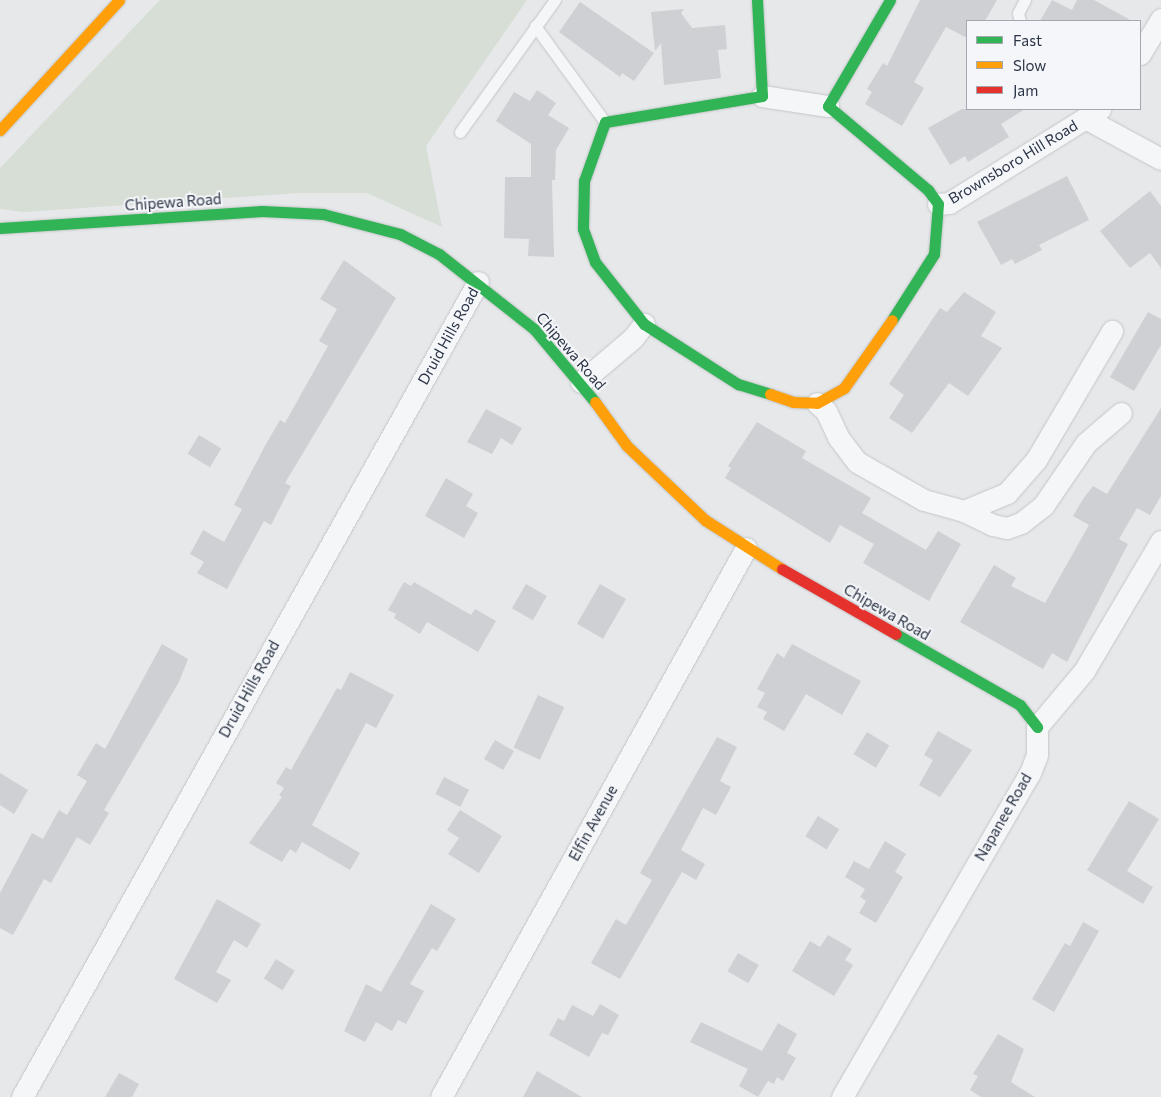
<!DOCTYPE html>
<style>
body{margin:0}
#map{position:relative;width:1161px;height:1097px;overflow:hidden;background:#e6e8ea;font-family:Commissioner,sans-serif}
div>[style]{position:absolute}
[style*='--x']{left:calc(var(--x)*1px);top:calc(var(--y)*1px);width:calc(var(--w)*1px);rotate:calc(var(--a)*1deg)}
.green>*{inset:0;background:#d6ded6}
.building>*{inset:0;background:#ced0d3;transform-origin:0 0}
.roads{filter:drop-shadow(0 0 1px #c4c6c8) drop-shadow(0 0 1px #c4c6c8)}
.lane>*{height:11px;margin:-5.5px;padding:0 5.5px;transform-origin:5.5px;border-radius:5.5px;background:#f5f6f7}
.street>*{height:21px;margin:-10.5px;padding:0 10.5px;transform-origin:10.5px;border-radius:10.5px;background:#f5f6f7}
.fast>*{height:11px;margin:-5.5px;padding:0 5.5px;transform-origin:5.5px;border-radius:5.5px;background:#30b455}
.slow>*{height:11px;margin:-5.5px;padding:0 5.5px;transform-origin:5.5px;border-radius:5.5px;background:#ff9f0a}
.jam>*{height:11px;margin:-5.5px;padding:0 5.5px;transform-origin:5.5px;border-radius:5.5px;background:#e5322d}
span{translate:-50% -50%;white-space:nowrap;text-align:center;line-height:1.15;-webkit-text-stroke:4px #f4f6f9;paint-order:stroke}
.street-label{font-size:15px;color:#2b3445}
.legend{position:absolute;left:966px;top:20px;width:175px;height:90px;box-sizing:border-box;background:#f4f6f9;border:1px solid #a4a8b1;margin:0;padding:6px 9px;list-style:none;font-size:15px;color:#2b3445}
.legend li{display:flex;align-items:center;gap:10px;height:25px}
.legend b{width:25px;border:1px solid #a4a8b1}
</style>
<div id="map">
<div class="green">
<i style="clip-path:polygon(160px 0,527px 0,426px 146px,442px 227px,367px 193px,299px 193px,24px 212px,0 209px,0 168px)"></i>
</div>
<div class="building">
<i style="clip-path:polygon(920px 0,997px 0,985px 21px,967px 21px,967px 38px,946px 27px,914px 82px,924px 88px,902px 126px,865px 104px,872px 92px,867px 89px,883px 63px,887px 66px)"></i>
<i style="clip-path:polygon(1052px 0,1072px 10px,1077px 0,1094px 0,1132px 21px,1040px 21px)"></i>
<i style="clip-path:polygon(580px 2px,654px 53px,634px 81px,622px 73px,620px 77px,559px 32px)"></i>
<i style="clip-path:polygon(684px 9px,681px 13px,692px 28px,725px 25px,727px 49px,718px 50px,721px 78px,664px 85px,661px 43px,655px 51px,651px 12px)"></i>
<i style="clip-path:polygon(537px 90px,556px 103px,548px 115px,569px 128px,556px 150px,555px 180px,552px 180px,554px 257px,528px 256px,529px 239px,504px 238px,505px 177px,531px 177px,531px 144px,496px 121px,514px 92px,530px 101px)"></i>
<i style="clip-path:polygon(962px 109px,1025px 109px,1001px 124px,1009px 137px,968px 162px,965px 156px,950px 165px,928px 128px)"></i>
<i style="clip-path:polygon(1067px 176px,1089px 220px,1039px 245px,1042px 250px,1015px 264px,1012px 259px,1001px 265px,977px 222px)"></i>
<i style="clip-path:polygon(1150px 191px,1161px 206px,1161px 268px,1150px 253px,1130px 268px,1100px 231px)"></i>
<i style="clip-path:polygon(344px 260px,396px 298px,285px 483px,291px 486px,271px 525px,264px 521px,227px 589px,197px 573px,204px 562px,190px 554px,203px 530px,224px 542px,242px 509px,234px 505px,266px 444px,280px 420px,285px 423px,328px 346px,319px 341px,337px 309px,320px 299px)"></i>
<i style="clip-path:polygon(964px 292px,996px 312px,981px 336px,1002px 348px,968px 396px,949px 383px,912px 433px,889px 418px,904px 395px,889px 384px,940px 308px,947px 312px)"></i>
<i style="clip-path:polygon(1148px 312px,1161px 319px,1161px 345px,1134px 391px,1110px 377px)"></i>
<i style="clip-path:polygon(1161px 408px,1161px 496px,1150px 515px,1137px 508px,1119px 539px,1128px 544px,1067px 662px,1052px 653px,1043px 669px,960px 622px,994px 565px,1016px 578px,1011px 586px,1045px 603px,1089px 525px,1073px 516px,1083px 499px,1093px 486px,1107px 494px)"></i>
<i style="clip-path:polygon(486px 409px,522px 428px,512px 445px,501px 438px,492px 454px,467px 442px)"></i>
<i style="clip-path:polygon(757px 422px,806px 451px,802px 458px,871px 498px,862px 513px,926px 550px,938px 531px,961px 544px,929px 601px,863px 563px,874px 544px,840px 525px,830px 543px,725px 478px,731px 468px,728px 466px)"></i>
<i style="left:199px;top:435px;width:26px;height:22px;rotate:31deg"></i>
<i style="clip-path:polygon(446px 478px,473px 494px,466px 506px,478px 513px,464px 538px,425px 516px)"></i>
<i style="clip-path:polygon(404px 582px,411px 586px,414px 582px,471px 615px,475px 609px,496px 621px,478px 652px,427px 622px,420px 634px,394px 618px,396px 614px,388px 610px)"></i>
<i style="left:526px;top:584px;width:24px;height:28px;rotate:30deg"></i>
<i style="left:600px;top:584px;width:30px;height:46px;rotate:30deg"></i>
<i style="clip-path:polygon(162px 644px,188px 659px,179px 682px,104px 810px,109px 813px,90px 845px,77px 837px,51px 883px,44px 879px,13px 935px,0 928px,0 893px,32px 833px,43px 839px,59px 810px,67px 815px,87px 781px,77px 775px,96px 743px,105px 749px)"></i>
<i style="clip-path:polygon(792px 644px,861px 681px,842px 715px,806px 694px,784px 731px,763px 719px,767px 712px,757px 707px,765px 693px,757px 689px,777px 653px,784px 658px)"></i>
<i style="clip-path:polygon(350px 672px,394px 695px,376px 728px,366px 723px,312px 825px,360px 853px,350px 870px,302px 842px,296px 853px,290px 849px,282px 862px,249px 843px,282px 797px,279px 795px,284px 788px,276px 783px,286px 767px,291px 770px,337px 688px,341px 690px)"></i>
<i style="left:538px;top:695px;width:29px;height:58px;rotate:25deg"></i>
<i style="clip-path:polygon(938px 731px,972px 750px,940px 797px,919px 785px,933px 760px,924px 755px)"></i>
<i style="left:867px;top:732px;width:26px;height:26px;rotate:31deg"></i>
<i style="clip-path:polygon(717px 737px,737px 747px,720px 781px,731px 787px,716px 815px,703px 808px,681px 850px,705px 864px,696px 880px,682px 872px,620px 979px,591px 963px,616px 919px,626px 925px,652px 880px,640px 873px)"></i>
<i style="left:495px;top:740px;width:22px;height:22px;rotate:30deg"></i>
<i style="clip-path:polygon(0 773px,28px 790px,14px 814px,0 805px)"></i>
<i style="left:444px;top:777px;width:28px;height:19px;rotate:27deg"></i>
<i style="clip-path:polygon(1129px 801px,1159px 819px,1127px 871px,1153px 887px,1143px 904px,1087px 870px)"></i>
<i style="clip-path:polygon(460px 810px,502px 836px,479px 873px,448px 854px,459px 838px,447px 830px)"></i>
<i style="left:818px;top:816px;width:25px;height:24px;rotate:32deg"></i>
<i style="clip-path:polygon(885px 841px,906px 854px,895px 872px,903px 877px,876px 923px,859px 913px,866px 901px,860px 897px,865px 889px,845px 877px,854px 861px,869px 869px)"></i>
<i style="clip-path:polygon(217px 899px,261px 924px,247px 948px,234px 940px,216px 972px,231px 980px,217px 1003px,174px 979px)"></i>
<i style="clip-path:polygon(431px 904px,456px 919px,437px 951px,432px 948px,410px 984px,424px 991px,406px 1024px,398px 1020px,392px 1031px,376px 1022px,365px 1042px,344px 1031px,366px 984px,381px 992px)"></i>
<i style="clip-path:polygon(1083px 922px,1099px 931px,1054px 1012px,1032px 999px,1065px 943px,1070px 946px)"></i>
<i style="clip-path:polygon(828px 935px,852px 949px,845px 960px,853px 965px,834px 996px,792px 971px,810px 941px,820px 947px)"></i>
<i style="left:738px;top:953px;width:24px;height:21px;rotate:30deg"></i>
<i style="left:276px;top:959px;width:22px;height:23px;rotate:32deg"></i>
<i style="clip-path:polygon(600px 1004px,619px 1015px,608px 1035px,602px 1033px,589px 1057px,549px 1035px,558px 1018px,564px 1021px,572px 1005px,593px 1016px)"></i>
<i style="clip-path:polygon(701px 1022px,762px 1051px,778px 1023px,797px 1034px,787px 1053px,796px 1058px,783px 1081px,777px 1077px,774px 1084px,768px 1081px,758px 1097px,739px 1086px,748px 1069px,690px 1042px)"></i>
<i style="clip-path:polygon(998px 1034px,1024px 1049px,1011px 1082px,1035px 1097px,981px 1097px,970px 1090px,978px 1076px,973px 1074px)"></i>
<i style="clip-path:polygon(537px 1071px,582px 1097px,523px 1097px)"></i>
<i style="clip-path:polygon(119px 1073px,139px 1084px,132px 1097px,105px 1097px)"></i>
</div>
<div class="roads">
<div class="lane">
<i style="--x:1020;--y:21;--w:8;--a:-104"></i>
<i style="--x:1018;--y:13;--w:15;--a:-62"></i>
<i style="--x:535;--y:26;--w:119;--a:53.9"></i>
<i style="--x:460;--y:132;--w:163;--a:-54.3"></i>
</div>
<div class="street">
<i style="--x:1140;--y:54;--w:41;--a:-59"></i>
<i style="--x:762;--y:96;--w:67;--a:8.6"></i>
<i style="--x:1087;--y:119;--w:84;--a:28.4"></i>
<i style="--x:938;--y:204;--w:11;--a:-5"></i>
<i style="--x:949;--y:203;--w:178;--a:-31.9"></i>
<i style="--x:581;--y:382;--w:68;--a:-40.2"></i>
<i style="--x:633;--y:338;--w:18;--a:-52"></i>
<i style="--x:817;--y:403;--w:12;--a:42"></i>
<i style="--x:826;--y:411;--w:29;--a:65"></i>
<i style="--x:838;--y:437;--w:31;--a:53"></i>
<i style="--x:857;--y:462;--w:77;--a:29.6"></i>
<i style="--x:924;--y:500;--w:41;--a:15.4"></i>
<i style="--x:964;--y:511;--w:47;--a:-22.7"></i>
<i style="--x:1007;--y:493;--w:44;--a:-48.7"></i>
<i style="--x:1036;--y:460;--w:150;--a:-59.5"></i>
<i style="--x:964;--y:511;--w:32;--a:26"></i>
<i style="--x:993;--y:525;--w:14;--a:12"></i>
<i style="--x:1007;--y:528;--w:15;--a:-20"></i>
<i style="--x:1021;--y:523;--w:28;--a:-38"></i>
<i style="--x:1043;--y:506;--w:76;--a:-55.7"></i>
<i style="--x:1086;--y:443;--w:46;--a:-40.6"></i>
<i style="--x:22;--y:1097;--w:934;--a:-60.77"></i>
<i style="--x:441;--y:1097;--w:628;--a:-60.95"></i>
<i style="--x:842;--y:1097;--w:375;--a:-59.9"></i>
<i style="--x:1030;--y:773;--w:19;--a:-69"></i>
<i style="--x:1037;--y:755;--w:28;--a:-90"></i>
<i style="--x:1037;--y:727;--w:73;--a:-50"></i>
<i style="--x:1084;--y:671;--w:151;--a:-59.4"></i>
</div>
<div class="fast">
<i style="--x:757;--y:0;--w:96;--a:87"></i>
<i style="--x:762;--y:96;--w:159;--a:170.6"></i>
<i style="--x:605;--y:122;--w:63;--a:109.6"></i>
<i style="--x:584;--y:181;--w:48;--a:91.2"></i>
<i style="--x:583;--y:229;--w:35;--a:70"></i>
<i style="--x:595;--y:262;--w:79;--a:51.7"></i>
<i style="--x:644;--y:324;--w:112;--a:32.6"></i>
<i style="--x:738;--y:384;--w:34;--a:17"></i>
<i style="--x:890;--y:0;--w:123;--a:120.3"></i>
<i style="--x:828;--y:106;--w:131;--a:40"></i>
<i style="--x:928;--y:190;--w:17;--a:54"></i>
<i style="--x:938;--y:204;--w:50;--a:94.6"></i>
<i style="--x:934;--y:254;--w:78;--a:122.5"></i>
<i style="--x:0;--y:228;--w:263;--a:-3.7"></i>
<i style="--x:262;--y:211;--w:61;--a:2.8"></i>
<i style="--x:323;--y:214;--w:80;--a:14.6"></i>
<i style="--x:400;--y:234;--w:44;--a:27.1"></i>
<i style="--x:439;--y:254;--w:121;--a:38.3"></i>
<i style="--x:534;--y:329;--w:95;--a:50.1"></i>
<i style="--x:896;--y:634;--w:143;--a:29.8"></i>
<i style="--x:1020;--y:705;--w:28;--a:52"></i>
</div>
<div class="slow">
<i style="--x:0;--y:130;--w:176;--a:-47.5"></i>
<i style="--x:770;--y:394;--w:24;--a:19"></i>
<i style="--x:793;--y:402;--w:24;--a:2"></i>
<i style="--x:817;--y:403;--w:31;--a:-29"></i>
<i style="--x:844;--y:388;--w:83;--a:-54.8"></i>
<i style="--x:595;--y:402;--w:54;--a:54"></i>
<i style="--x:627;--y:446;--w:108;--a:43.5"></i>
<i style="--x:705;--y:520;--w:91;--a:32.5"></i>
</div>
<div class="jam">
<i style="--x:782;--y:569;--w:131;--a:29.7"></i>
</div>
</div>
<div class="street-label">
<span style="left:1013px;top:162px;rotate:-31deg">Brownsboro Hill Road</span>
<span style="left:173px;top:202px;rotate:-4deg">Chipewa Road</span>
<span style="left:448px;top:336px;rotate:-61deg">Druid Hills Road</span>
<span style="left:571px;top:351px;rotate:49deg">Chipewa Road</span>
<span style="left:887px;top:612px;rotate:30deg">Chipewa Road</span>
<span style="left:249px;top:689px;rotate:-61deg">Druid Hills Road</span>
<span style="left:1003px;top:817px;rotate:-60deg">Napanee Road</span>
<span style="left:593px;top:823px;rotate:-61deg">Elfin Avenue</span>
</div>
<ul class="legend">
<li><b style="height:6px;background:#30b455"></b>Fast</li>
<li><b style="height:6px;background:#ff9f0a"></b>Slow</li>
<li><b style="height:6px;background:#e5322d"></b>Jam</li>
</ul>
</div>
